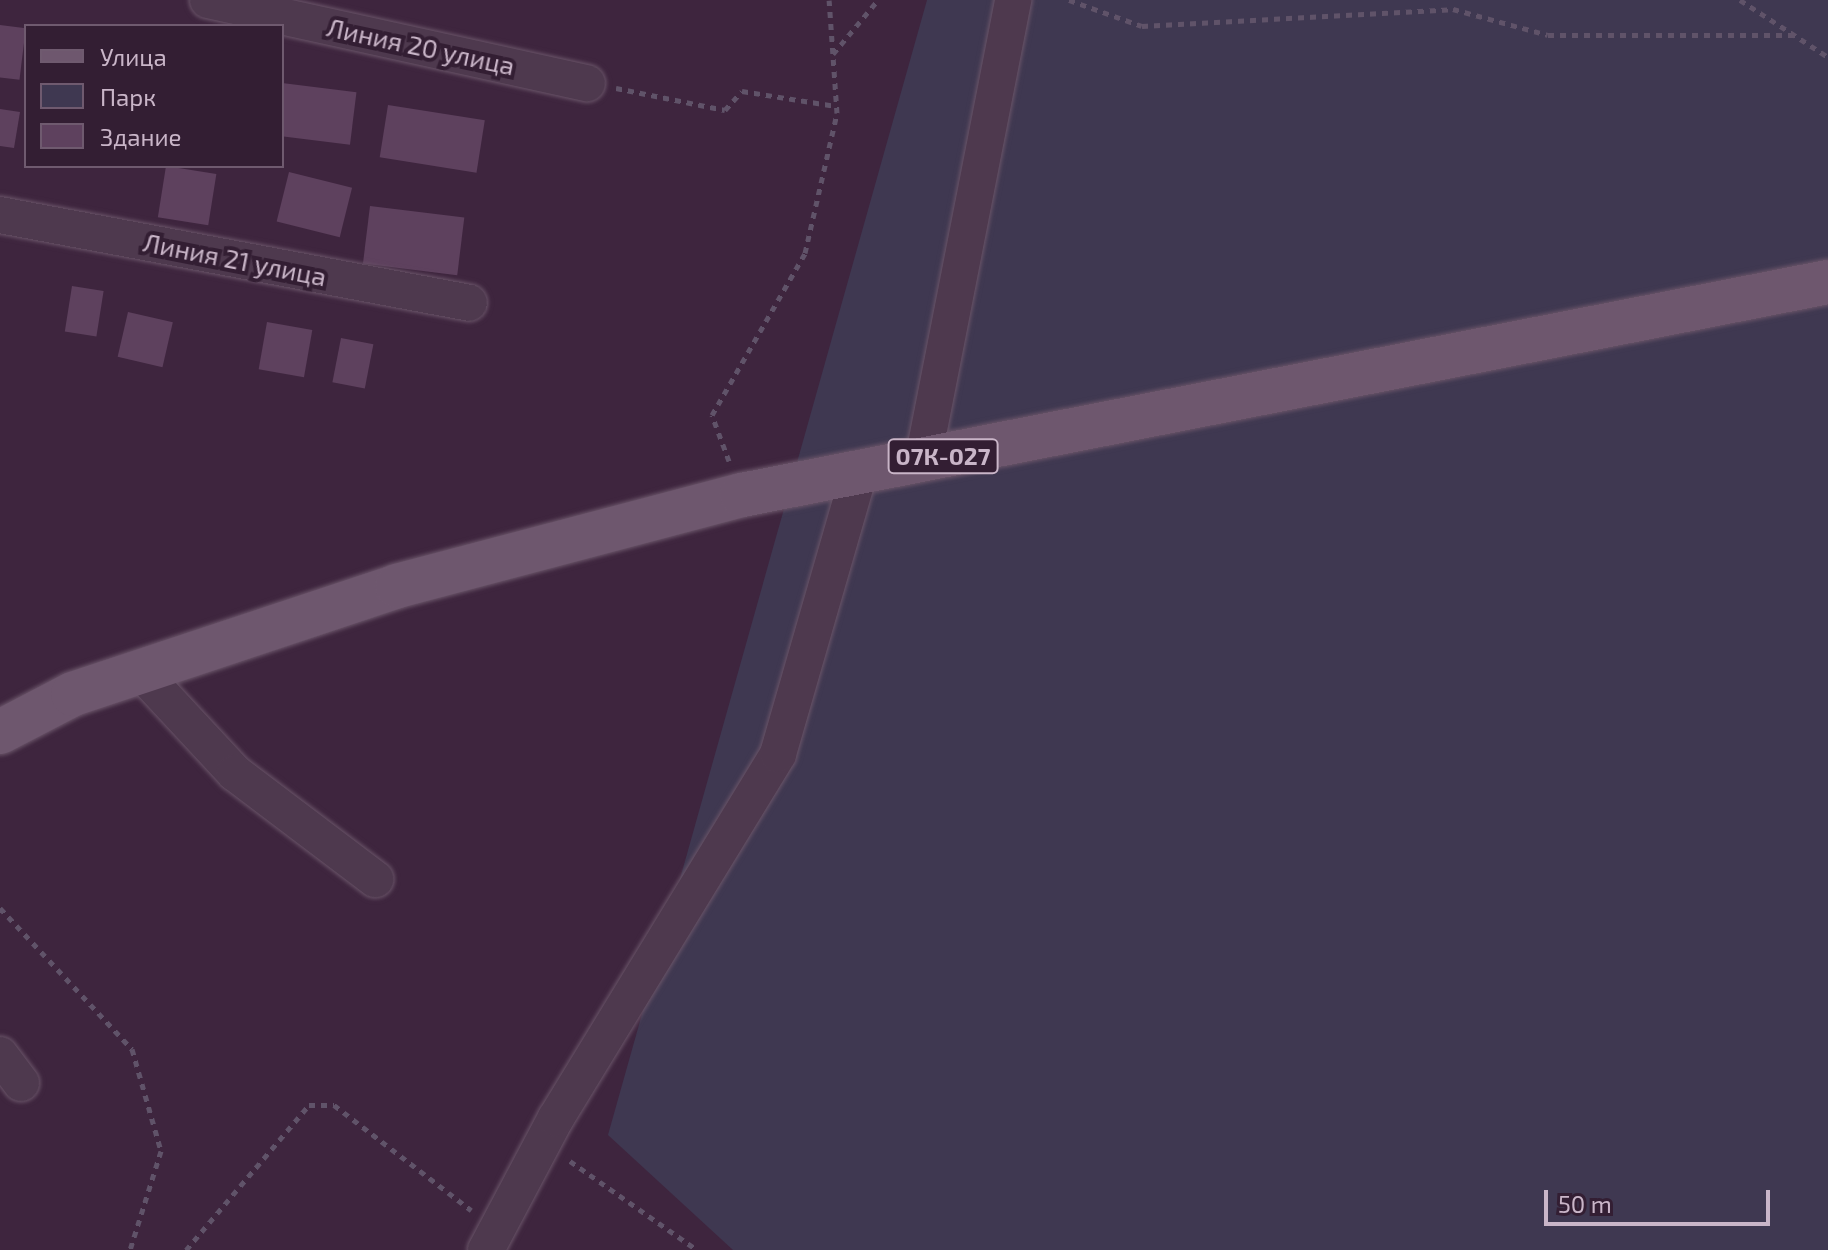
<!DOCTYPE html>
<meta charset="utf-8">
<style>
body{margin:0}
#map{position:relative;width:1828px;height:1250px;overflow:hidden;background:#3e253e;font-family:"Exo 2",sans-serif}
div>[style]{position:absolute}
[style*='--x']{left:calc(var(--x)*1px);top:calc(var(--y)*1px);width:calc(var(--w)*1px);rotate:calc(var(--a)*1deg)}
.green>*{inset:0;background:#3f3851}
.building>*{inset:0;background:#5e415e;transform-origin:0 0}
.path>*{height:5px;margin-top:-2.5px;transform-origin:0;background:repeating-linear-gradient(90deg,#605369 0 6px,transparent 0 12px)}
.roads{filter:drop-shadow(0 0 2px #695468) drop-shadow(0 0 2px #695468)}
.minor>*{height:36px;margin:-18px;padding:0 18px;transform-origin:18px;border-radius:18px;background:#4e394e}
.major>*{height:44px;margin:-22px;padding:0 22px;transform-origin:22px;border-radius:22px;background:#6e576e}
span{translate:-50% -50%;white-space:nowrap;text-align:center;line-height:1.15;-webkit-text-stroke:8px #331e33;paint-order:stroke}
.shield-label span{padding:2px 6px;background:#331e33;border:2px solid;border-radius:6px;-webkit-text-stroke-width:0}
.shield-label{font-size:24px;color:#c9b5c8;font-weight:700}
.street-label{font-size:26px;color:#c9b5c8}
.legend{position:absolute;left:24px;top:24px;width:260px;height:144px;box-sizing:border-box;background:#331e33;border:2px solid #6f5a6f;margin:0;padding:10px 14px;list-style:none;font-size:24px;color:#c9b5c8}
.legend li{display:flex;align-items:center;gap:16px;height:40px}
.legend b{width:40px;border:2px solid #6f5a6f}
.scale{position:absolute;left:1544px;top:1190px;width:226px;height:36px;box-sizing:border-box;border:4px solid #c9b5c8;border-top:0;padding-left:10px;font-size:24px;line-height:28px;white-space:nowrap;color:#c9b5c8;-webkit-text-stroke:6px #331e33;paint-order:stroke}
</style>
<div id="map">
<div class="green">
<i style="clip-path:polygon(927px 0,1828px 0,1828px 1250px,733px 1250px,608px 1135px)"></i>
</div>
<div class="building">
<i style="left:0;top:25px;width:26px;height:52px;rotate:7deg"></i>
<i style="left:282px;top:83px;width:75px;height:53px;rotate:7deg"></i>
<i style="left:388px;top:105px;width:98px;height:53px;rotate:9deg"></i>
<i style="clip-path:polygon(0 109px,20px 112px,14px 148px,0 146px)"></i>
<i style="left:166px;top:166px;width:51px;height:52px;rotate:9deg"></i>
<i style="left:289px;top:172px;width:65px;height:51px;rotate:14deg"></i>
<i style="left:370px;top:206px;width:95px;height:58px;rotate:7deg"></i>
<i style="left:72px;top:286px;width:32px;height:46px;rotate:9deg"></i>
<i style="left:128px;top:312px;width:46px;height:46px;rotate:13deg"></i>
<i style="left:267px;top:322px;width:46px;height:48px;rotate:10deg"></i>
<i style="left:341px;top:338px;width:33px;height:45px;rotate:11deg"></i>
</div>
<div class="path">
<i style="--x:1069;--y:0;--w:77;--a:19.6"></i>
<i style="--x:1142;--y:26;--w:311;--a:-3.1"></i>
<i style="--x:1453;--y:9;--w:98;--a:15.3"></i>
<i style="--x:1548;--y:35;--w:246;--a:0"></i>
<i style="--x:1740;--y:0;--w:105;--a:32.9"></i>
<i style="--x:833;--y:54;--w:70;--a:-50.2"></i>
<i style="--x:616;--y:88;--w:111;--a:11.4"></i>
<i style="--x:725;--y:110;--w:25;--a:-48"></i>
<i style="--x:742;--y:91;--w:95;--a:9.1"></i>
<i style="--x:729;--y:461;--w:49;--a:-110.3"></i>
<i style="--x:712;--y:415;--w:187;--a:-60.1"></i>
<i style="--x:805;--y:253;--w:144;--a:-77.1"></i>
<i style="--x:837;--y:113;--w:113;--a:-94"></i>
<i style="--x:0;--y:908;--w:193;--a:46.9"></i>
<i style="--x:132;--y:1049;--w:106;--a:74.1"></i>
<i style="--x:161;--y:1151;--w:104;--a:107.4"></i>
<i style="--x:570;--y:1161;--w:155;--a:35"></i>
<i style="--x:186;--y:1250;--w:190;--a:-49.7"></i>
<i style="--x:309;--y:1105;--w:25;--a:0"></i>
<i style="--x:334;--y:1105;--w:173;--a:37.5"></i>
</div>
<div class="roads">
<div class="minor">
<i style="--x:208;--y:0;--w:388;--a:12.4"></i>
<i style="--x:0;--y:215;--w:477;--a:10.6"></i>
<i style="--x:923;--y:460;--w:469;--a:-78.9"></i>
<i style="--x:141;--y:672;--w:138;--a:47.1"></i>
<i style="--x:235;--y:773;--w:176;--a:37.1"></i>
<i style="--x:0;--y:1055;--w:35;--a:53"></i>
<i style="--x:486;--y:1250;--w:149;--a:-62.1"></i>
<i style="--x:556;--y:1118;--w:426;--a:-58.6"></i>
<i style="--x:778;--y:754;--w:292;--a:-73.9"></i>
</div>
<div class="major">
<i style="--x:0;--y:732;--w:82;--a:-27.5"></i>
<i style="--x:73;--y:694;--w:342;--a:-18.4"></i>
<i style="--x:397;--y:586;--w:357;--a:-14.8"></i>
<i style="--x:742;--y:495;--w:1107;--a:-11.1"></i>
</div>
</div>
<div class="shield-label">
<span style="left:943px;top:456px">07К-027</span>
</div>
<div class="street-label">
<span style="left:421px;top:46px;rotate:12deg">Линия 20 улица</span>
<span style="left:235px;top:259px;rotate:11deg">Линия 21 улица</span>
</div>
<ul class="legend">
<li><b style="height:10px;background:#6e576e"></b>Улица</li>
<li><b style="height:22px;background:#3f3851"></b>Парк</li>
<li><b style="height:22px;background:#5e415e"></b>Здание</li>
</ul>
<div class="scale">50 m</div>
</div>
